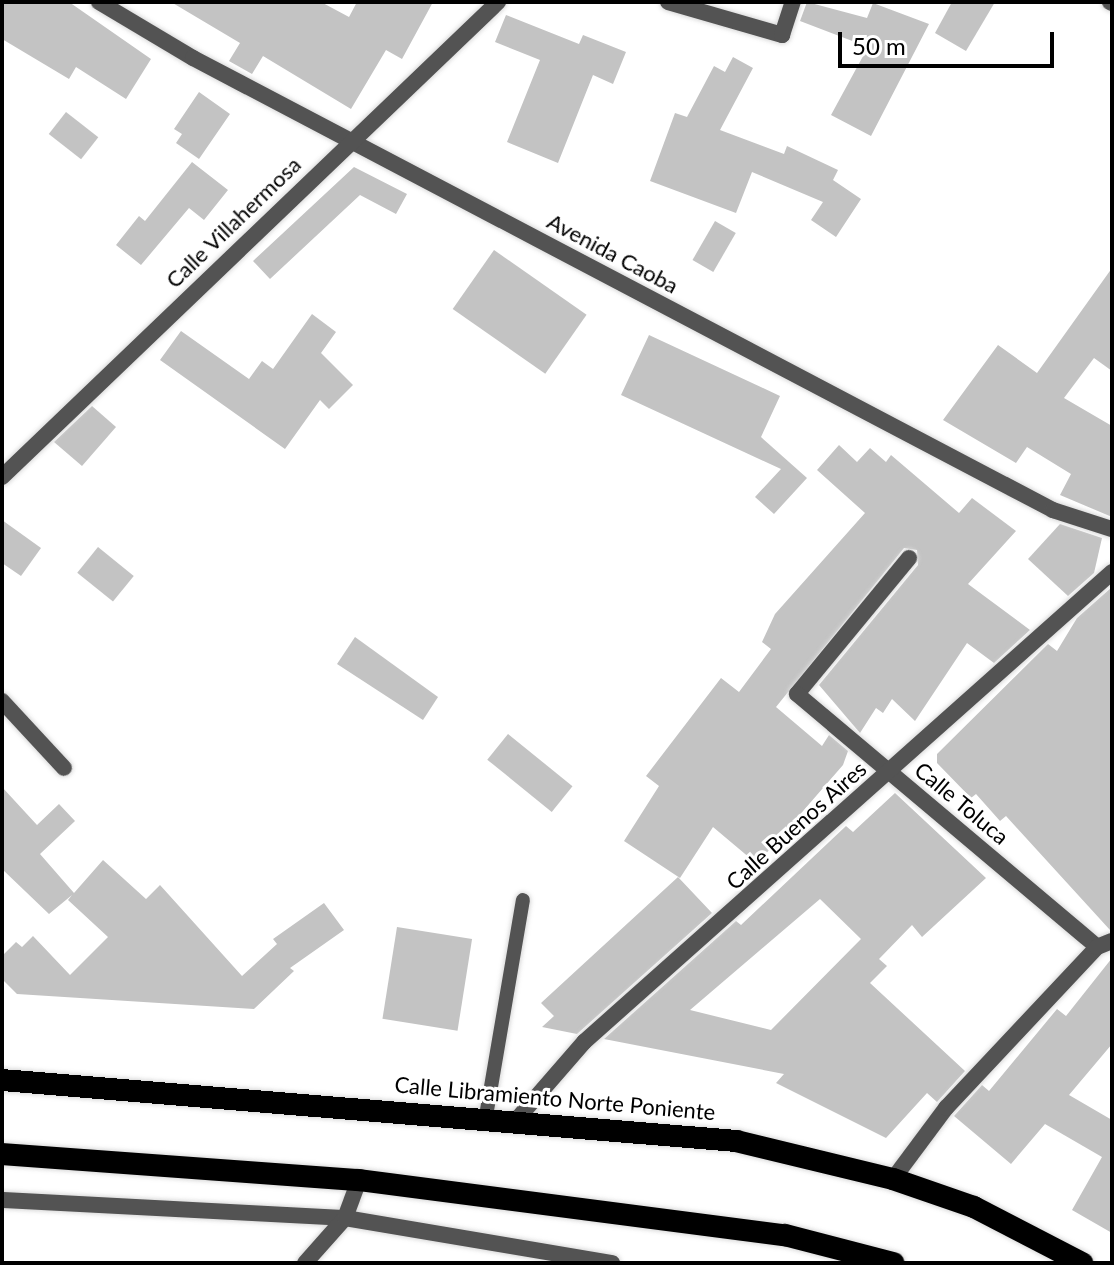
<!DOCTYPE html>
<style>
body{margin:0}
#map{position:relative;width:1114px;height:1265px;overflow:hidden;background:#fff;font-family:Lato,sans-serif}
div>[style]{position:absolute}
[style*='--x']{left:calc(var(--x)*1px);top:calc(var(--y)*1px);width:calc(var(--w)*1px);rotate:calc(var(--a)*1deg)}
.building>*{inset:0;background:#c3c3c3;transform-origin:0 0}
.roads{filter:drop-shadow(0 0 2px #dbdbdb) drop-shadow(0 0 2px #dbdbdb)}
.service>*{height:14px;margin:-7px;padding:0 7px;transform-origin:7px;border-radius:7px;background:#535353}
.minor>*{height:16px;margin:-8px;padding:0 8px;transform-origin:8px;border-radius:8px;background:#535353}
.trunk>*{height:22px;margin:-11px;padding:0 11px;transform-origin:11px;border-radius:11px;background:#000}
span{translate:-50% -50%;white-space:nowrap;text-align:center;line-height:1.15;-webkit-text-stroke:6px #fff;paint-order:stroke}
.street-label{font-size:22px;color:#000}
.frame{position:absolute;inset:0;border:4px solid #000;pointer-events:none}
.scale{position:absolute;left:838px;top:32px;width:216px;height:36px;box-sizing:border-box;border:4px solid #000;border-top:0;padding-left:10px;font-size:24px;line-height:28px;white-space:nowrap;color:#000;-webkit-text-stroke:6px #fff;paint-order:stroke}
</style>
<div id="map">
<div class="building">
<i style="clip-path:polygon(2px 2px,69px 2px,151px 59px,126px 99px,76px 67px,69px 79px,2px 39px)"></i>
<i style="clip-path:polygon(171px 2px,321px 2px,349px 17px,357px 2px,433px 2px,402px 59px,386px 50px,351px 109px,263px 56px,252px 74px,229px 61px,240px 43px)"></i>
<i style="clip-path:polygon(807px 2px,867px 18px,873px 3px,929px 24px,871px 136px,831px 115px,868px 47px,800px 21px)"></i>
<i style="clip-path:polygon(952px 2px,995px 2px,966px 51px,935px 33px)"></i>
<i style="clip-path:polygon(506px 15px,579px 44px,583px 35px,626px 52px,613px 84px,593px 75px,558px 163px,507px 142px,540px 60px,495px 42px)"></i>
<i style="clip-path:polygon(733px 57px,753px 68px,720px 130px,784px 154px,787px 146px,838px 170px,833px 180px,861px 199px,836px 237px,811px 220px,823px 202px,752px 172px,736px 213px,650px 181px,675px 113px,687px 117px,714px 66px,725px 72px)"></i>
<i style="clip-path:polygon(199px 92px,230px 114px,199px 159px,176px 143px,182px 134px,174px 129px)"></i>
<i style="left:66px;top:112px;width:41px;height:28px;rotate:38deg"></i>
<i style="clip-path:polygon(192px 162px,228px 190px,204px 220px,189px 208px,141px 265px,116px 245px,139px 216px,145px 221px)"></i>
<i style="clip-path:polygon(354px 167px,407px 194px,396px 214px,360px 195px,270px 279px,253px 261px)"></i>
<i style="left:715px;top:221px;width:24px;height:45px;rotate:30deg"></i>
<i style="left:494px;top:250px;width:113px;height:72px;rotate:35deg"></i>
<i style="clip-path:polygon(1112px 268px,1112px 371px,1094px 358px,1064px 398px,1112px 426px,1112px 517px,1060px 495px,1071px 474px,1027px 447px,1016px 463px,943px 420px,998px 345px,1037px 373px)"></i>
<i style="clip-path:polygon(312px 314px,336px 332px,321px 353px,353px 385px,329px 409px,320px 400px,285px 449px,160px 360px,181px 331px,249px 379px,262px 361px,273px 369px)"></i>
<i style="clip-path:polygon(649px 335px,780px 396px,761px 437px,807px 478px,774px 514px,755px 497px,781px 469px,621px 395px)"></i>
<i style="clip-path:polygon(92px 406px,116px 427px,82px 466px,54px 442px)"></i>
<i style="clip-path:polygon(839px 445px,857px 462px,870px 448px,886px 462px,891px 455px,959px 513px,972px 498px,1016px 531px,968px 584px,1030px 630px,994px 663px,967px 643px,915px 721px,892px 699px,883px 713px,876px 708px,860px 733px,819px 685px,918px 565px,917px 550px,904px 548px,776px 707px,822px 746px,829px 735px,848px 751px,843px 765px,757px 864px,713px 827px,680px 878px,624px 841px,659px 786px,646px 776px,721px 678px,739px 692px,771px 649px,762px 642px,775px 614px,865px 513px,817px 470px)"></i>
<i style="clip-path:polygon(2px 520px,41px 548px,21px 576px,2px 563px)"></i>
<i style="clip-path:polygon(1060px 524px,1102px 538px,1094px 573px,1068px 596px,1028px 559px)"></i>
<i style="left:98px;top:547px;width:46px;height:33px;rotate:39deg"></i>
<i style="clip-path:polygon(1112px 587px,1112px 930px,1110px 930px,1006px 816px,1000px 821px,976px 794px,971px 798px,937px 763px,937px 754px,1048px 644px,1057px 651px,1077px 618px)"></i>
<i style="clip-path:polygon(355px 637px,438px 697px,423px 720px,337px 664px)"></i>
<i style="left:508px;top:734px;width:83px;height:33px;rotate:39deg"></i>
<i style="clip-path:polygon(2px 787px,37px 825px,59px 804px,75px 821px,40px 854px,74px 893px,103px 860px,146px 899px,160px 885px,242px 976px,277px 944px,273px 939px,324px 903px,344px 930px,290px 968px,294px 971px,254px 1009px,17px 994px,2px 979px,2px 956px,16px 942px,22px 947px,33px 936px,70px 975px,108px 937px,68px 900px,72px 895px,49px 914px,2px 869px)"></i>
<i style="clip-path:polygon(evenodd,895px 793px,986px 878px,922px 937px,912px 925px,879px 959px,887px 966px,870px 983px,965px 1071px,937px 1102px,927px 1093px,886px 1138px,776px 1083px,784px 1074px,604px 1039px,736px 921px,741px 925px,846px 826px,853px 832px,895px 793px,820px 899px,861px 939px,771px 1030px,690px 1010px,820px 899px)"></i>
<i style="clip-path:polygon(678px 877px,712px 913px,577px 1034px,542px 1027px,554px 1016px,541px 1003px)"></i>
<i style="left:397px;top:927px;width:76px;height:93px;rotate:9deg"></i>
<i style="clip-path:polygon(1112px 958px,1112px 1044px,1069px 1095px,1112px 1120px,1112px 1233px,1072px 1210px,1102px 1157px,1045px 1124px,1011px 1164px,954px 1116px,982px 1085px,989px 1091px,1057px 1009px,1066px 1016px)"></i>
</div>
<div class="roads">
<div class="service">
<i style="--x:486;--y:1116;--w:219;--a:-80.3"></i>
</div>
<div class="minor">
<i style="--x:99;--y:2;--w:109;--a:30.8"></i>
<i style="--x:193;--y:58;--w:972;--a:27.73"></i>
<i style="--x:1053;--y:510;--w:62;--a:17.9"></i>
<i style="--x:668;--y:2;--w:119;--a:16.1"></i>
<i style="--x:782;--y:35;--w:35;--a:-72"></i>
<i style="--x:1110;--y:2;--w:2;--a:27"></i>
<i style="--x:2;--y:477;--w:687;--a:-43.76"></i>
<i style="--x:909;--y:558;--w:176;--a:129.5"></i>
<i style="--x:797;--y:694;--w:392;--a:40.1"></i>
<i style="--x:2;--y:701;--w:91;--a:47.2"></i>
<i style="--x:518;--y:1118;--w:101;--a:-49"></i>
<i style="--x:584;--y:1042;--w:707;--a:-41.67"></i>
<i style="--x:893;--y:1179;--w:89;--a:-53.3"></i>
<i style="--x:946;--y:1108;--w:221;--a:-46.8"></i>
<i style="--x:1097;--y:947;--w:16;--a:-22"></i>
<i style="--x:2;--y:1200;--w:343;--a:3"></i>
<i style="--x:345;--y:1218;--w:271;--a:9.6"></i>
<i style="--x:305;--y:1263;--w:60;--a:-48.4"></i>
<i style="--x:345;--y:1218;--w:40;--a:-69.8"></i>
</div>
<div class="trunk">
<i style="--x:2;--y:1080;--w:737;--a:4.75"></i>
<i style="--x:736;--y:1141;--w:162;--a:13.6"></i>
<i style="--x:893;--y:1179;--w:86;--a:19.1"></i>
<i style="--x:974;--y:1207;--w:122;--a:27.4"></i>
<i style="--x:2;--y:1154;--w:358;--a:4.2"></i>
<i style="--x:359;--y:1180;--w:430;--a:7.4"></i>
<i style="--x:785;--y:1235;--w:112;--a:14.5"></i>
</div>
</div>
<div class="street-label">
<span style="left:233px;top:222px;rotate:-44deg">Calle Villahermosa</span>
<span style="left:613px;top:253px;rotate:28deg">Avenida Caoba</span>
<span style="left:962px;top:803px;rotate:40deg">Calle Toluca</span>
<span style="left:796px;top:825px;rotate:-42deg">Calle Buenos Aires</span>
<span style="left:555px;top:1098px;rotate:5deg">Calle Libramiento Norte Poniente</span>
</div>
<div class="frame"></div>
<div class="scale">50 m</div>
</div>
